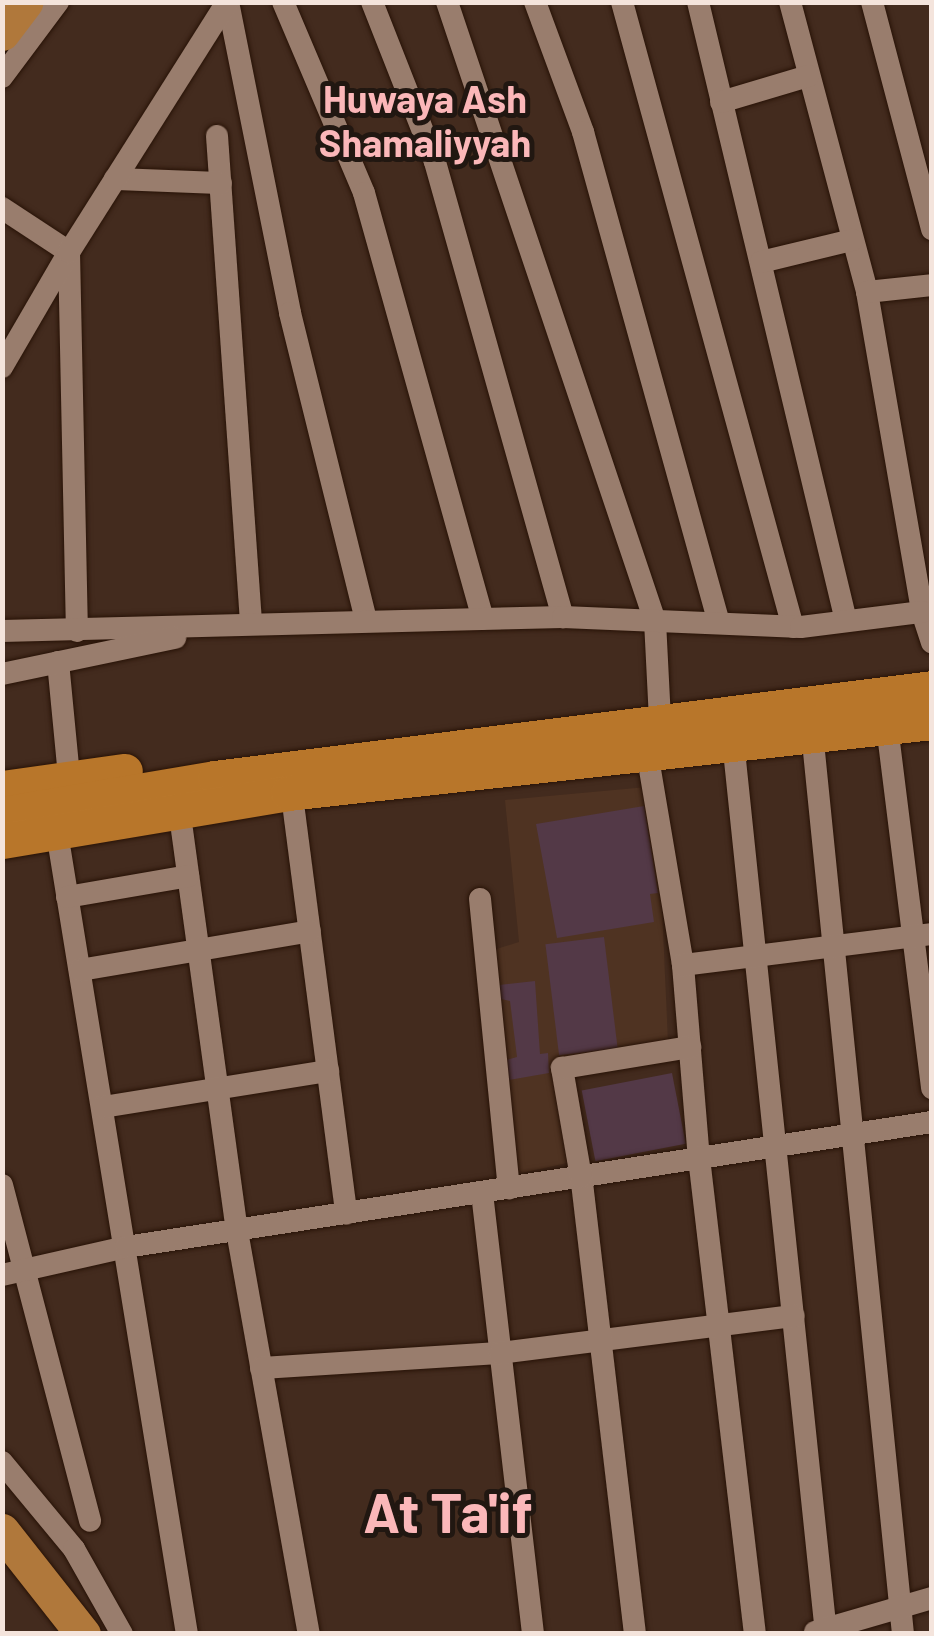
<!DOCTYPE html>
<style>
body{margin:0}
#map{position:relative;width:934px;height:1636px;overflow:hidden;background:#432b1e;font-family:Barlow,sans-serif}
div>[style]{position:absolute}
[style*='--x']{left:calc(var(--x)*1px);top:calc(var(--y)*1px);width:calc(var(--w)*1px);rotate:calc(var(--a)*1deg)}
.built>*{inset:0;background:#4f3322}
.building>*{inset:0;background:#533947;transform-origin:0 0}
.roads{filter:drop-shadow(0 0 2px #281307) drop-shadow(0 0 2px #281307)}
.minor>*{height:22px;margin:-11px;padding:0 11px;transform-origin:11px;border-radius:11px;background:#997d6d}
.primary>*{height:35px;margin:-17.5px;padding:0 17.5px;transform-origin:17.5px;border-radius:17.5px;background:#b0783b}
.trunk>*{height:35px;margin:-17.5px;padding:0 17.5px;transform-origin:17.5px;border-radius:17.5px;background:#b8762a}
span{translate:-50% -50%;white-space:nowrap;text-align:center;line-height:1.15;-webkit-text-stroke:10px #211711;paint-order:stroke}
.neighbourhood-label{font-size:38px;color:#fbb7b9;font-weight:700}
.town-label{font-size:55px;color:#fbb7b9;font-weight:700}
.frame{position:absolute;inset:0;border:5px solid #f4e4dc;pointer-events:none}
</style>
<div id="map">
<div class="built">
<i style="clip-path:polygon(647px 787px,662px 907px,668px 1042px,556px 1063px,567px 1163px,517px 1174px,490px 951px,519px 942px,505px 800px)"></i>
</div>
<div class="building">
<i style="clip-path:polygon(644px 806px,658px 893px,650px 894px,654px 922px,557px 938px,536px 824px)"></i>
<i style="left:604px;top:937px;width:112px;height:59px;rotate:83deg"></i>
<i style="clip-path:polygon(535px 981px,540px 1054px,548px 1053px,549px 1073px,509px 1080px,506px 1060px,517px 1057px,510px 1001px,501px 999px,499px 985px)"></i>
<i style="left:672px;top:1073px;width:72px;height:92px;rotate:79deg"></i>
</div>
<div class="roads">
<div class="minor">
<i style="--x:228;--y:2;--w:317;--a:78.7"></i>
<i style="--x:290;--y:313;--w:317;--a:76.1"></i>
<i style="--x:283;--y:2;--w:207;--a:67"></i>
<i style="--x:364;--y:193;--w:442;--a:74.4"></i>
<i style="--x:372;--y:2;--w:172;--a:68.5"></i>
<i style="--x:435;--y:162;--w:473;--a:74.3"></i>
<i style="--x:447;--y:2;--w:653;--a:71.43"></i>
<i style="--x:655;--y:621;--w:100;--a:87.1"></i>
<i style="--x:535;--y:2;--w:139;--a:69.7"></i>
<i style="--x:583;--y:132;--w:509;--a:74.52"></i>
<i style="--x:622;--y:2;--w:648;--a:74.7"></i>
<i style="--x:698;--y:2;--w:636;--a:76.55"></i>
<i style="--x:790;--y:2;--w:300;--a:75.1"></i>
<i style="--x:867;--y:292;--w:325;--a:80.2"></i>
<i style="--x:922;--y:612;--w:32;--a:72"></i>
<i style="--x:872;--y:2;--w:235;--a:75.2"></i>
<i style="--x:2;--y:77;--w:94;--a:-53.3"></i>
<i style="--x:721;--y:102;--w:91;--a:-16.6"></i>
<i style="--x:217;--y:136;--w:489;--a:86"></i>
<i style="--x:115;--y:179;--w:106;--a:2.2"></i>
<i style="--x:2;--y:208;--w:80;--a:33.3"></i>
<i style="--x:69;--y:252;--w:379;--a:88.8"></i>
<i style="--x:761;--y:262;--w:94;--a:-13.6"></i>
<i style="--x:867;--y:292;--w:65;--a:-6.1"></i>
<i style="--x:2;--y:367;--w:133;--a:-59.8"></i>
<i style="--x:69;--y:252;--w:296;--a:-57.7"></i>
<i style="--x:2;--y:631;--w:561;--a:-1.43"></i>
<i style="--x:563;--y:617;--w:238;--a:2.4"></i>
<i style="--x:801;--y:627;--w:122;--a:-7.1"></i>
<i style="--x:58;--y:662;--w:116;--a:84.5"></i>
<i style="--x:2;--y:674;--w:177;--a:-11.8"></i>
<i style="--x:887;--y:726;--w:365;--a:82.9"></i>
<i style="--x:812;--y:732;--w:907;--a:84.24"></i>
<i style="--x:733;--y:741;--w:898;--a:84.05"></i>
<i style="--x:647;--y:752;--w:216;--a:80.4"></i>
<i style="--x:683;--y:965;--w:194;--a:85.3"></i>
<i style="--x:699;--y:1158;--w:479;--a:83.3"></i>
<i style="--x:294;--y:811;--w:406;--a:82.6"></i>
<i style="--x:182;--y:830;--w:405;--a:82.2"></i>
<i style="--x:237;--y:1231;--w:409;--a:79.9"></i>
<i style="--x:60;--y:851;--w:793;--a:80.79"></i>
<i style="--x:67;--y:897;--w:123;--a:-9.8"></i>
<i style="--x:480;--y:899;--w:291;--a:84.3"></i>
<i style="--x:683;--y:965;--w:251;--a:-7.1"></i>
<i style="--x:80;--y:970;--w:233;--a:-9.6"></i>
<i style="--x:103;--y:1107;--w:228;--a:-9.1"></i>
<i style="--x:2;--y:1185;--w:347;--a:75.3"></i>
<i style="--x:482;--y:1193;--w:444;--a:83.4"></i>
<i style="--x:2;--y:1275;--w:127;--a:-12.7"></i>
<i style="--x:126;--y:1247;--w:816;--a:-8.82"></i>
<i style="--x:261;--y:1368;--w:239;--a:-3.6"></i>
<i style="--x:500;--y:1353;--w:296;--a:-7.2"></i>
<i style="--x:2;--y:1462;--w:113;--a:50.4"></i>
<i style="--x:74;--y:1549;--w:98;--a:60.5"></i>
<i style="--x:815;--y:1632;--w:122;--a:-16.2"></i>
<i style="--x:635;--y:1634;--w:460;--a:-96.7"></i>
<i style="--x:581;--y:1177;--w:111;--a:-99.9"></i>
<i style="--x:562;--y:1068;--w:130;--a:-9.3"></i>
</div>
<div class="primary">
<i style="--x:2;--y:33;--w:39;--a:-53"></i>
<i style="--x:2;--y:1531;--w:131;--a:51.8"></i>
</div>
<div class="trunk">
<i style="--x:2;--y:788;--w:124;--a:-7.9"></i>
<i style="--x:2;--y:814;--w:216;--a:-9.6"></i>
<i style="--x:215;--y:778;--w:723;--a:-7.15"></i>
<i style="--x:2;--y:841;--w:290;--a:-9.5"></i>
<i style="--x:288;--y:793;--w:648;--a:-6.29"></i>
</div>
</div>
<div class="neighbourhood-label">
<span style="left:425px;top:121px">Huwaya Ash<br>Shamaliyyah</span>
</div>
<div class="town-label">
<span style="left:448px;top:1512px">At Ta'if</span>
</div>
<div class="frame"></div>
</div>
